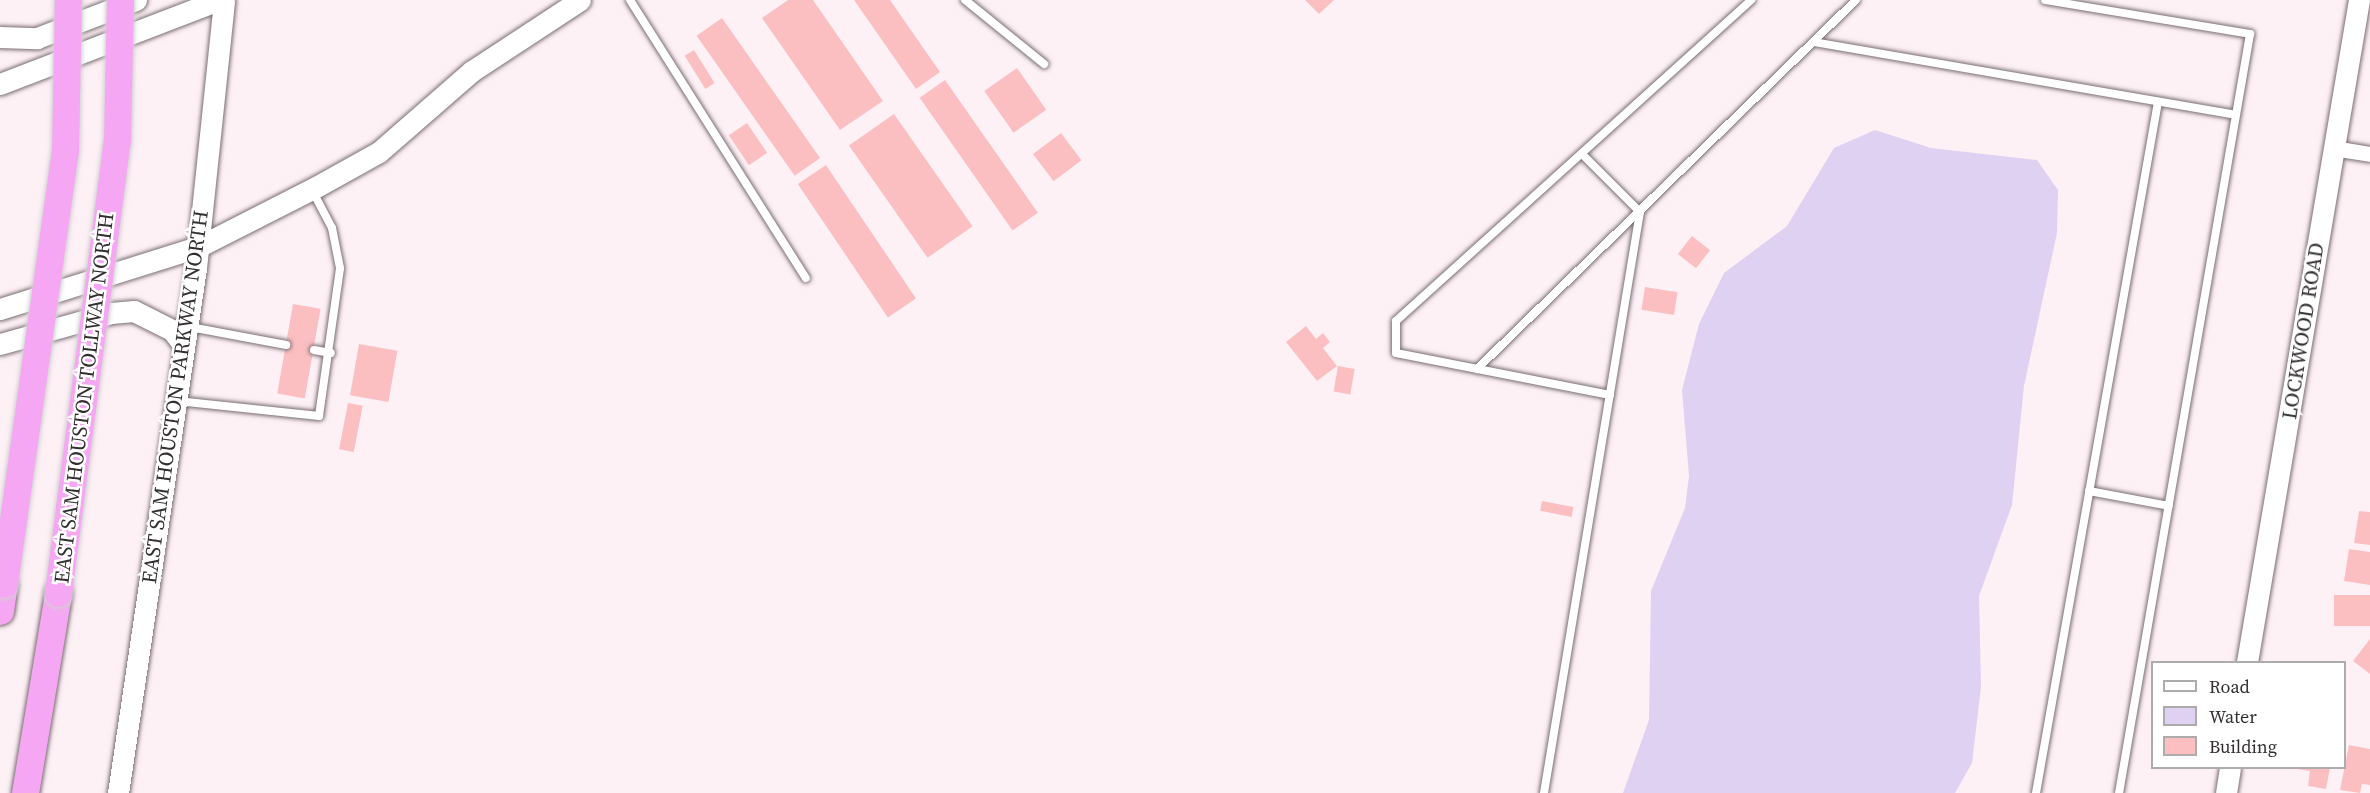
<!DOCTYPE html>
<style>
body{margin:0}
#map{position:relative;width:2370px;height:793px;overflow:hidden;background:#fef1f6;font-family:"Source Serif 4",serif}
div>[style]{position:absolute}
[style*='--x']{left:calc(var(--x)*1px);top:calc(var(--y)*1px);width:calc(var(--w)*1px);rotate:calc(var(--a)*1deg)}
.water>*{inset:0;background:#ded1f2}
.building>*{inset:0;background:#fcbfc1;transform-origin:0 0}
.roads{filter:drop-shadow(0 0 2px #796e72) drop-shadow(0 0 2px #796e72)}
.lane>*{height:8px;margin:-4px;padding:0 4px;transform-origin:4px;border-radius:4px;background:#fff}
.street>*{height:15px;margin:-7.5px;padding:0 7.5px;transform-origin:7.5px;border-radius:7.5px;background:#fff}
.secondary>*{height:21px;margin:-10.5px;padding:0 10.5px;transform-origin:10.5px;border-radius:10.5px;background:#fff}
.highway>*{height:27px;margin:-13.5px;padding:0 13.5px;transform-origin:13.5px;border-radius:13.5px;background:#f5a7f3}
.bridges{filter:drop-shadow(0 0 2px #d2d1d1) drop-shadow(0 0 2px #d2d1d1)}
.highway-bridge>*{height:27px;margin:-13.5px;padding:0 13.5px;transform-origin:13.5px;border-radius:13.5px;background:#f5a7f3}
span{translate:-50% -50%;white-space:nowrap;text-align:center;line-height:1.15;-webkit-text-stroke:5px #fff;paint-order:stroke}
.street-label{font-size:21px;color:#332f30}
.legend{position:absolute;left:2151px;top:661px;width:195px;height:108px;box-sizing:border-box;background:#fff;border:2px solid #adacac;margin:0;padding:8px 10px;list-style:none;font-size:18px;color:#332f30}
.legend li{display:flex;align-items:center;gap:12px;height:30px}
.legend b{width:30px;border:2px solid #adacac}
</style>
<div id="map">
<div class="water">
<i style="clip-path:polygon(1875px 130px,1931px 148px,2037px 160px,2058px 190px,2057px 233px,2024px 386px,2012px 505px,1979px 596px,1981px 687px,1972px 763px,1955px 793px,1623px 793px,1649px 720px,1651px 591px,1685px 508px,1689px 476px,1682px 390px,1699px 324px,1724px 273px,1787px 226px,1834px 148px)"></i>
</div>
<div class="building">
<i style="clip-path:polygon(788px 0,813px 0,883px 101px,840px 130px,762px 18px)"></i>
<i style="clip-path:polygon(854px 0,890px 0,940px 72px,916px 89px)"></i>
<i style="clip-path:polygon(1305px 0,1334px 0,1319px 14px)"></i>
<i style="left:722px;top:18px;width:171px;height:31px;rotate:55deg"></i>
<i style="left:694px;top:50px;width:39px;height:11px;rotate:58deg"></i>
<i style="left:1017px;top:68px;width:51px;height:40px;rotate:55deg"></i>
<i style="left:945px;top:80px;width:162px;height:31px;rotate:55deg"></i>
<i style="left:894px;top:114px;width:137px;height:55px;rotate:55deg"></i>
<i style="left:747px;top:123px;width:36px;height:22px;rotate:56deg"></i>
<i style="left:1061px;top:133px;width:34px;height:35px;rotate:53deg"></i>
<i style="left:826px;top:165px;width:161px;height:34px;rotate:56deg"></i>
<i style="left:1692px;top:236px;width:23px;height:23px;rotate:38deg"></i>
<i style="left:1645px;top:287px;width:33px;height:23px;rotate:9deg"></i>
<i style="left:293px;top:304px;width:28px;height:91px;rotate:10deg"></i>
<i style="clip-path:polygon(1306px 326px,1316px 339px,1323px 333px,1330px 342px,1323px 348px,1337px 366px,1317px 381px,1286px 342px)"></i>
<i style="left:359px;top:344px;width:39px;height:52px;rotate:10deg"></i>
<i style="left:1338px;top:366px;width:17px;height:26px;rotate:10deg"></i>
<i style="left:348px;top:403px;width:15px;height:47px;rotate:11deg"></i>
<i style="left:1542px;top:501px;width:32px;height:10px;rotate:11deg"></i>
<i style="clip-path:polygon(2359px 511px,2370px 512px,2370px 545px,2354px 543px)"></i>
<i style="clip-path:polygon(2349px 549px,2370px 552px,2370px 585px,2344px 581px)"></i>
<i style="left:2370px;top:595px;width:31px;height:36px;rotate:90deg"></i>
<i style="clip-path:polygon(2370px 639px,2370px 674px,2353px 661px)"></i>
<i style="clip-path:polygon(2349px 745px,2370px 749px,2370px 785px,2362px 784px,2360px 793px,2340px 790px)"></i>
<i style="clip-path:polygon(2330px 768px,2326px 789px,2308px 786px,2310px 771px,2296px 769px)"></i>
</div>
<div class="roads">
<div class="lane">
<i style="--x:630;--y:0;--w:329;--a:57.7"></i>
<i style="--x:965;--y:0;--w:102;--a:39"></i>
<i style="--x:2045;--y:0;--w:208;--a:9.4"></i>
<i style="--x:2250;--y:34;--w:770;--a:99.79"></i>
<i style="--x:1814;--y:42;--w:428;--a:9.8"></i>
<i style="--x:190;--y:327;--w:98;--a:10.6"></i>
<i style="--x:314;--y:350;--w:17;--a:10"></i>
<i style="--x:1477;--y:369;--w:529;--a:-44.23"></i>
<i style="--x:1610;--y:395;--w:218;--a:-168.9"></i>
<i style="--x:1396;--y:353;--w:32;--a:-90"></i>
<i style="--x:1396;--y:321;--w:479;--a:-42.1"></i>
<i style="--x:177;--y:401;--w:143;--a:6"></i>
<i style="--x:319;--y:416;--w:149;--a:-81.9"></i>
<i style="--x:340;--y:268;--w:41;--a:-101.3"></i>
<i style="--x:332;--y:228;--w:41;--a:-117.8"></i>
<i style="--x:2089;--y:491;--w:81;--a:10.6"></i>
<i style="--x:1544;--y:793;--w:589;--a:-80.62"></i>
<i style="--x:1640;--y:212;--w:82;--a:-135"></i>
<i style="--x:2036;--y:793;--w:702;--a:-79.99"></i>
</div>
<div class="street">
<i style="--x:2333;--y:148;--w:37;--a:9"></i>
</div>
<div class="secondary">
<i style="--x:0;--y:37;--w:37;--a:2"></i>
<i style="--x:37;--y:38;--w:106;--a:-21"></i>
<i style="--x:0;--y:84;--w:235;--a:-21"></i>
<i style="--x:0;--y:309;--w:207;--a:-17.4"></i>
<i style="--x:198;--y:247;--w:132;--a:-27"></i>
<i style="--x:316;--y:187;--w:72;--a:-29.1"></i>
<i style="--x:379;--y:152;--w:123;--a:-41.1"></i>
<i style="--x:472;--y:71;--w:129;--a:-33.3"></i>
<i style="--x:0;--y:344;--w:115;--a:-15.6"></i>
<i style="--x:111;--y:313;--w:23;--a:-5"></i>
<i style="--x:134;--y:311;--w:42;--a:26.6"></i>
<i style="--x:172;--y:330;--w:18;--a:52"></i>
<i style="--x:2247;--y:662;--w:671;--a:-80.4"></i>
<i style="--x:118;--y:793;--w:531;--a:-81.55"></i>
<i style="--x:196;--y:268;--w:269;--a:-84"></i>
<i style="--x:2226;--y:793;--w:25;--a:-81"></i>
</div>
<div class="highway">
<i style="--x:0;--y:611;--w:27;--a:-82"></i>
<i style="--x:25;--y:793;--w:203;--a:-80.6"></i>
</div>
</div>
<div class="bridges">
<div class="highway-bridge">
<i style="--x:4;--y:584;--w:437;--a:-82"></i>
<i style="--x:65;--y:151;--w:151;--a:-88.9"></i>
<i style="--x:58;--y:593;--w:456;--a:-82.6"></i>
<i style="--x:117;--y:141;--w:141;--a:-88.8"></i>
</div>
</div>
<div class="street-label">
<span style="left:2303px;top:331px;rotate:-81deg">LOCKWOOD ROAD</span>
<span style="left:175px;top:397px;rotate:-82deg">EAST SAM HOUSTON PARKWAY NORTH</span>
<span style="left:84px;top:398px;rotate:-83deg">EAST SAM HOUSTON TOLLWAY NORTH</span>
</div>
<ul class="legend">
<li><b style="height:8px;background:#fff"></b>Road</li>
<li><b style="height:16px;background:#ded1f2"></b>Water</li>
<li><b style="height:16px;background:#fcbfc1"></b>Building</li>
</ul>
</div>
